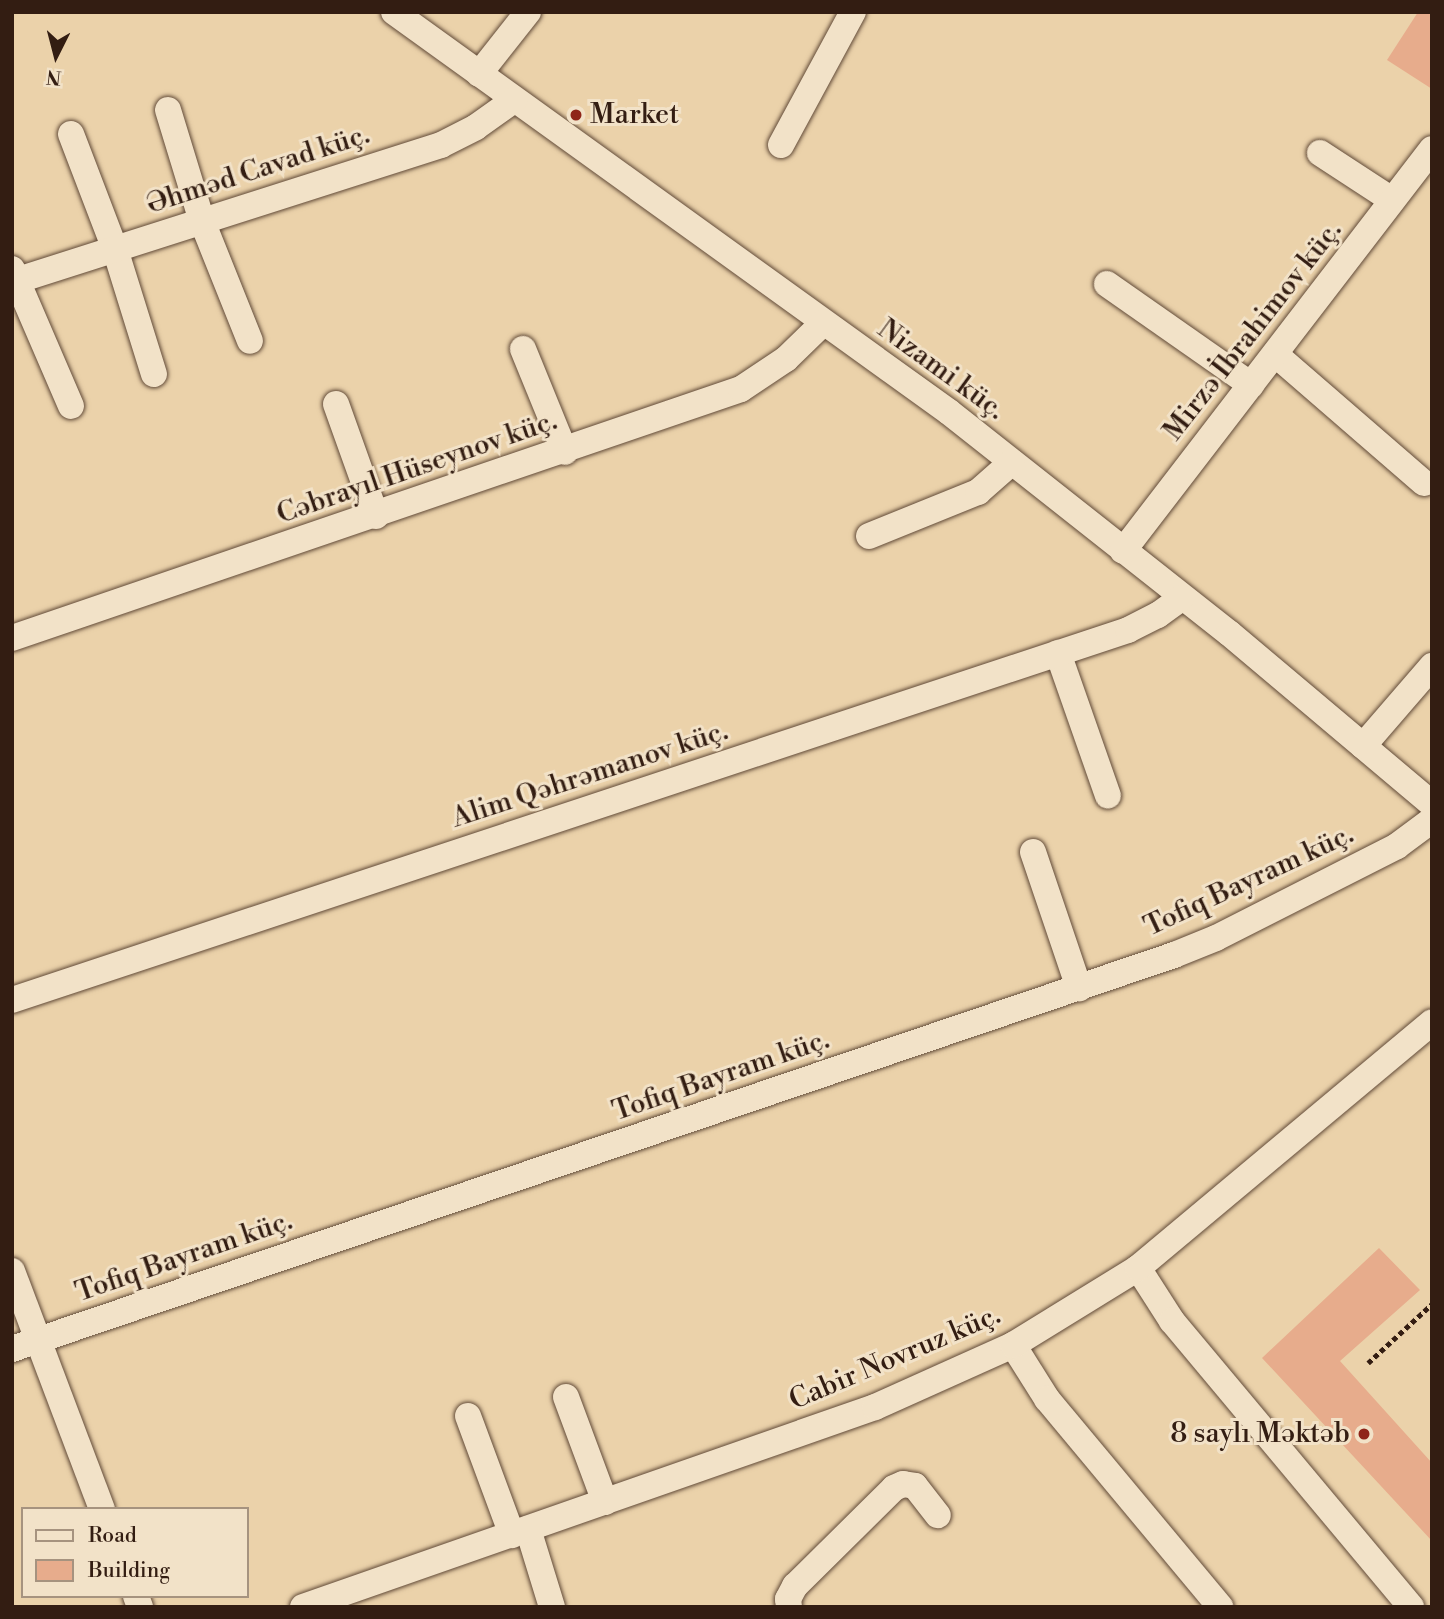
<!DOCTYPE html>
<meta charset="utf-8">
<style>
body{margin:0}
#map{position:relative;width:1444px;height:1619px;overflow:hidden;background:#ebd2aa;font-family:"Libre Bodoni",serif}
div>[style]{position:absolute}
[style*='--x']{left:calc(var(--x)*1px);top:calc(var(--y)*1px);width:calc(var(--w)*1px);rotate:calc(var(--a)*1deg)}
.building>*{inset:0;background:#e7ac8c}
.path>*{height:4.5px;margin-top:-2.25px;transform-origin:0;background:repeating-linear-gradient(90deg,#331d12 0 5px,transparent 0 8.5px)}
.roads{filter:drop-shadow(0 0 2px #614a38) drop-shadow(0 0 2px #614a38)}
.minor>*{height:26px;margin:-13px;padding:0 13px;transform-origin:13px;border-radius:13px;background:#f2e2c8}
.dots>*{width:19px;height:19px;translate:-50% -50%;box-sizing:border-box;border:4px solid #f2e2c8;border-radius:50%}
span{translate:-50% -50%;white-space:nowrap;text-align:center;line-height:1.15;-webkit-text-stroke:6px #f2e2c8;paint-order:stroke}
.poi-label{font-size:28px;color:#331d12}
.left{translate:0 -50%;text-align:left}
.right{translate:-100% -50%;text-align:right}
.street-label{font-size:28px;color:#331d12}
.frame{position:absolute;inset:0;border:14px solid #331d12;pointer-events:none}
.legend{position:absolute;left:21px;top:1507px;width:228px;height:91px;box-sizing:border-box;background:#f2e2c8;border:2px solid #a6937f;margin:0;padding:9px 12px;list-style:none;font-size:21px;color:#331d12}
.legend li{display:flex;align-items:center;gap:14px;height:35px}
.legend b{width:35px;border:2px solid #a6937f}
.north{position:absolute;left:21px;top:21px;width:70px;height:70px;-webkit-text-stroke:5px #f2e2c8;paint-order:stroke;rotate:186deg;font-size:19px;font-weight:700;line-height:28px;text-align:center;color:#331d12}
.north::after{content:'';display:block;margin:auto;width:24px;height:32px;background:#331d12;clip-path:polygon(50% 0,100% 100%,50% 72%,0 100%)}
</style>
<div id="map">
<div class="building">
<i style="clip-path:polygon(1418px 12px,1432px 12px,1432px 89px,1387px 60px)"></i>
<i style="clip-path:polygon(1379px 1248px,1420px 1290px,1340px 1361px,1432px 1463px,1432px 1541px,1262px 1358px)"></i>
</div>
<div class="path">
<i style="--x:1368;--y:1363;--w:87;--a:-42.7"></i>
</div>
<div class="roads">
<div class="minor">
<i style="--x:394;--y:12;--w:684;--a:35.78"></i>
<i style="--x:949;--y:412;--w:357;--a:38.3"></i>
<i style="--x:1229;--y:633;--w:265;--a:40.1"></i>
<i style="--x:479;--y:74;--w:79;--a:-51.7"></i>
<i style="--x:168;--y:110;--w:116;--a:73"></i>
<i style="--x:202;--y:221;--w:129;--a:68.2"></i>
<i style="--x:71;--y:134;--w:123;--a:69.1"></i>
<i style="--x:115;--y:249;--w:131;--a:72.7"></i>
<i style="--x:781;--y:145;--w:151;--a:-61.6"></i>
<i style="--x:1320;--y:153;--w:86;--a:33.1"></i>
<i style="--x:12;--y:269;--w:149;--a:66.7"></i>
<i style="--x:12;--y:282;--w:450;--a:-17.7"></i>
<i style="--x:441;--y:145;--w:39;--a:-27"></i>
<i style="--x:476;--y:127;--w:47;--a:-35.4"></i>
<i style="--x:1107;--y:284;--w:176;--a:35"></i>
<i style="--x:523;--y:349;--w:111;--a:67.8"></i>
<i style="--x:1275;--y:354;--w:197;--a:40.9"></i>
<i style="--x:336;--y:404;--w:119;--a:70.3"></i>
<i style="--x:869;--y:536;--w:118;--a:-22"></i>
<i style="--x:978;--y:492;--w:45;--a:-41.4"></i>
<i style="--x:1123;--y:551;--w:507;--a:-52.45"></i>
<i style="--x:12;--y:638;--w:770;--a:-18.86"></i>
<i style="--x:741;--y:389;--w:54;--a:-33.7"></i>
<i style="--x:786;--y:359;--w:52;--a:-44.2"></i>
<i style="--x:1058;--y:653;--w:151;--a:70.7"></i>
<i style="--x:1363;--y:746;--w:106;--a:-49.2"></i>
<i style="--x:1033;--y:852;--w:144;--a:71.3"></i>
<i style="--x:12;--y:1000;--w:1176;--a:-18.34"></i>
<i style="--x:1128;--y:630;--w:34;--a:-27"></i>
<i style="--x:1158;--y:615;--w:29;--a:-36"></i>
<i style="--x:1138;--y:1268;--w:63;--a:57.3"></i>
<i style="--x:1172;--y:1321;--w:373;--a:50.1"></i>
<i style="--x:12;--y:1271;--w:254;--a:69.3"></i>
<i style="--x:1013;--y:1345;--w:64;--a:57.8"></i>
<i style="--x:1047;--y:1399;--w:271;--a:50.2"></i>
<i style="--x:12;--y:1349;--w:1227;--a:-18.73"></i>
<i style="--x:1174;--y:955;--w:45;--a:-22"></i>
<i style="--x:1216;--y:938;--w:203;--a:-26.9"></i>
<i style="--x:1397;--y:846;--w:44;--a:-36.6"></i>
<i style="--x:566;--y:1397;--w:112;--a:69.6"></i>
<i style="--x:468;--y:1416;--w:127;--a:69.7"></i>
<i style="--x:528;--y:1529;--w:82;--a:72.9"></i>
<i style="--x:136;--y:1596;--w:12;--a:70"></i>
<i style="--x:303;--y:1607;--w:606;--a:-19.27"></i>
<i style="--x:875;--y:1407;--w:151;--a:-24.2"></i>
<i style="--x:1013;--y:1345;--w:147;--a:-31.6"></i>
<i style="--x:1138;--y:1268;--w:383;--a:-39.9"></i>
<i style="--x:789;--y:1607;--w:8;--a:-97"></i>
<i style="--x:788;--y:1599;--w:15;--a:-62"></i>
<i style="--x:795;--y:1586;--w:139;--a:-44.7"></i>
<i style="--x:894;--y:1488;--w:10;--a:-24"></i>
<i style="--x:903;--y:1484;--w:12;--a:9"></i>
<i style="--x:915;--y:1486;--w:37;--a:52"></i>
</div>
</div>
<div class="dots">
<i style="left:576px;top:115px;background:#8f2418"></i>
<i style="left:1364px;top:1434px;background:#8f2418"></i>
</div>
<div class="poi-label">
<span class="left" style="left:590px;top:115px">Market</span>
<span class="right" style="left:1350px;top:1434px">8 saylı Məktəb</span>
</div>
<div class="street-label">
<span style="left:258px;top:170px;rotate:-18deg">Əhməd Cavad küç.</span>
<span style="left:1253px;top:331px;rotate:-52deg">Mirzə İbrahimov küç.</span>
<span style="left:941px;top:370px;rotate:36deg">Nizami küç.</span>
<span style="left:417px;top:468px;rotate:-19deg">Cəbrayıl Hüseynov küç.</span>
<span style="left:590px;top:775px;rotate:-18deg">Alim Qəhrəmanov küç.</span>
<span style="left:1249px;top:881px;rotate:-25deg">Tofiq Bayram küç.</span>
<span style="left:721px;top:1076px;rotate:-19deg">Tofiq Bayram küç.</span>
<span style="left:184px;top:1257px;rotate:-19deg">Tofiq Bayram küç.</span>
<span style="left:895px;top:1358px;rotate:-23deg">Cabir Novruz küç.</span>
</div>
<div class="frame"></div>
<ul class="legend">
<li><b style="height:9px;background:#f2e2c8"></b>Road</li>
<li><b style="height:19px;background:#e7ac8c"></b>Building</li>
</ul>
<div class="north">N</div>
</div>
